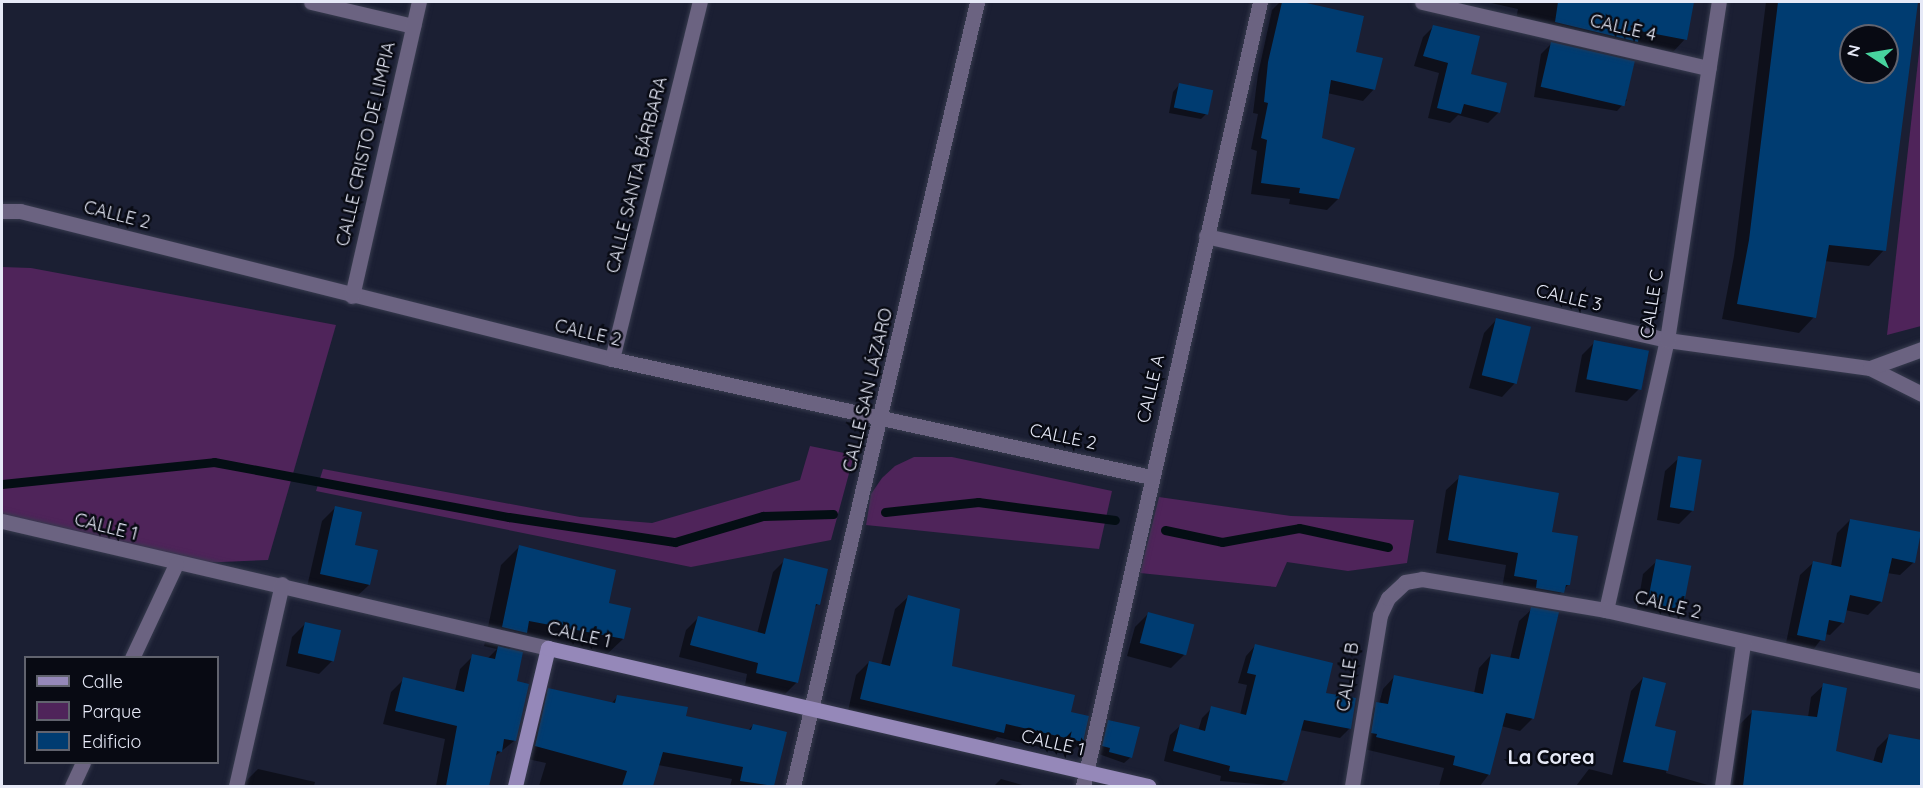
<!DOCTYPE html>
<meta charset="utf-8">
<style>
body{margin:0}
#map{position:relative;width:1923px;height:788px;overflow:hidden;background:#1b1f33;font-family:Quicksand,sans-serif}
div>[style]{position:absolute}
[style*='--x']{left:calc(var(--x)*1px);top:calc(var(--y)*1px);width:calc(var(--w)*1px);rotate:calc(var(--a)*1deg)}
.green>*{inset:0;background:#4f245a}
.shadow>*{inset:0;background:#0007}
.stream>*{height:9px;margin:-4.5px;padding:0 4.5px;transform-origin:4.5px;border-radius:4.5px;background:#040e14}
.building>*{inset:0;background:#003c71;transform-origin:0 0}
.roads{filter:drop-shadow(0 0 2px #373b4e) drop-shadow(0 0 2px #373b4e)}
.street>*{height:15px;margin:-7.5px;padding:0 7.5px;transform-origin:7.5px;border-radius:7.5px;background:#6b6381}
.secondary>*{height:15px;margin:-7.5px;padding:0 7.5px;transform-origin:7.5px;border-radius:7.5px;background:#9588b9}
span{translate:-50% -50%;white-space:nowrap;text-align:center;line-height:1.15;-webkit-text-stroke:5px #080a13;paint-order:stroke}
.street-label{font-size:18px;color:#e6e9f7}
.neighbourhood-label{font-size:20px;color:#e6e9f7;font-weight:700}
.frame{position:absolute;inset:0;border:3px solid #e6e9f7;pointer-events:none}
.legend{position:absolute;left:24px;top:656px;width:195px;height:108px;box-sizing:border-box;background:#080a13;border:2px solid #61636e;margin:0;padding:8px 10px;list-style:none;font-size:18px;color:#e6e9f7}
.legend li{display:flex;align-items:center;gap:12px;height:30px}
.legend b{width:30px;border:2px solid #61636e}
.north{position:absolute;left:1839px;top:24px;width:60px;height:60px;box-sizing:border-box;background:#080a13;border:2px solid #61636e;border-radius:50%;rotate:282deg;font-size:16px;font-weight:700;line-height:24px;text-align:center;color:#e6e9f7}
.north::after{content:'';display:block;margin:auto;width:21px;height:27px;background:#47d49e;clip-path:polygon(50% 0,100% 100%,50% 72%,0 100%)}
</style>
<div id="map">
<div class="green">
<i style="clip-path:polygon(1921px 35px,1921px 326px,1887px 335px)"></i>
<i style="clip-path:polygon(2px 267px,31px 268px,336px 325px,268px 560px,176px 564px,2px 521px)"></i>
<i style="clip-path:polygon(810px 446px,854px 455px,831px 540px,691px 567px,316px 491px,323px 469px,580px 517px,652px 523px,800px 480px)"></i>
<i style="clip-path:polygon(914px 457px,952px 457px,1112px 491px,1099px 549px,866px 525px,871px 494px,882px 478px,895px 466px)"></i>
<i style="clip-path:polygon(1159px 497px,1291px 516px,1414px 520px,1407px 563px,1348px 571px,1287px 562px,1276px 587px,1140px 573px)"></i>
</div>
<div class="shadow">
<i style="clip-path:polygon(1280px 2px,1363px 17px,1354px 53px,1374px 89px,1363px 101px,1327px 93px,1320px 139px,1338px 199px,1327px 210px,1289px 204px,1290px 199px,1251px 194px,1257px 151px,1251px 149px,1258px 114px,1253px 113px,1258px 74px,1272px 10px)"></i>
<i style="clip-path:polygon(1487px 2px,1692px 2px,1685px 39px,1673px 52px,1516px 19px,1518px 9px)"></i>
<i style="clip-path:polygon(evenodd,1766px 2px,1917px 2px,1884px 250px,1869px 266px,1824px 261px,1814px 317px,1799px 333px,1722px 319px,1734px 256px,1766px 2px,1851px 36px,1887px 36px,1887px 72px,1851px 72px,1851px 36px)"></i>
<i style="clip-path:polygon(1433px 27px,1499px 112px,1488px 123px,1458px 115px,1450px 123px,1428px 118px,1439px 73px,1414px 66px,1423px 37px)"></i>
<i style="clip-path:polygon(1552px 43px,1627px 100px,1617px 111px,1534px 97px,1541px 54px)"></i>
<i style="clip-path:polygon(1179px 85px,1207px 113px,1201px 119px,1169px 113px,1173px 92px)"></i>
<i style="clip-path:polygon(1497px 319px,1515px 383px,1502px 397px,1469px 388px,1484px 333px)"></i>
<i style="clip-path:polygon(1595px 342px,1640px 388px,1627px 401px,1575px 392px,1582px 355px)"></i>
<i style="clip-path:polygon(1679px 458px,1693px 510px,1679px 524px,1657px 520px,1665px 471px)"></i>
<i style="clip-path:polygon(1460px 477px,1551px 533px,1568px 585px,1549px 606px,1502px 589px,1506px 565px,1436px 553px,1446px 490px)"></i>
<i style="clip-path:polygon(335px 508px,369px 585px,355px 598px,307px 587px,322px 521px)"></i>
<i style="clip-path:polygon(1850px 520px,1914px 562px,1900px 575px,1887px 573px,1881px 602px,1868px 615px,1845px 610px,1843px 622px,1830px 635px,1825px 634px,1810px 654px,1785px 648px,1800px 575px,1814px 562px,1831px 566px,1837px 533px)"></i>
<i style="clip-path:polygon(520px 546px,608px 604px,623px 639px,603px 658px,517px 641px,508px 650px,515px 682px,528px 685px,514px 741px,494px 757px,487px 786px,436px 786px,445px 739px,383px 724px,391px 692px,404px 679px,455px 691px,460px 669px,473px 656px,487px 659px,497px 649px,484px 646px,501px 565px)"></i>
<i style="clip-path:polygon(785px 560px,818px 604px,813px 609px,797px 682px,785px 694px,745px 685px,747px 674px,679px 657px,686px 630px,698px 618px,757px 634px,773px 572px)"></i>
<i style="clip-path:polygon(1657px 561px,1682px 608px,1668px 621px,1636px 615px,1643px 574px)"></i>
<i style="clip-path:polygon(908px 597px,950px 667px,1069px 713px,1082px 741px,1069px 754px,997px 737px,989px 745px,848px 711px,856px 675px,869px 662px,881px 665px,895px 609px)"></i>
<i style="clip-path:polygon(1532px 609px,1558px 613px,1532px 719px,1520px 731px,1501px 726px,1489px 774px,1480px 786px,1439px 786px,1444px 768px,1364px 749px,1364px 716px,1379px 704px,1383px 689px,1395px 676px,1474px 693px,1479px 668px,1491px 655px,1510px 659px,1519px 621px)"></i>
<i style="clip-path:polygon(1148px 614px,1184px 655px,1171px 668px,1127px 656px,1135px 627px)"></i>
<i style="clip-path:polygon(306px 623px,332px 661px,319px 674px,286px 666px,292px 637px)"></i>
<i style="clip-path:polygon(1255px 646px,1324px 694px,1350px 728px,1340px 738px,1300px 730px,1286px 780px,1280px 786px,1220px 781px,1221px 776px,1164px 761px,1170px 735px,1180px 726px,1198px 731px,1202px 718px,1212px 708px,1240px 715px,1247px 685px,1238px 683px,1246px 656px)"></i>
<i style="clip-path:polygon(1643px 678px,1653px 728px,1674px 732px,1666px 773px,1711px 786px,1576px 786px,1589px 769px,1612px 775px,1631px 691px)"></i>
<i style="clip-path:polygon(1824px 685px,1834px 753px,1873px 762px,1877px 748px,1889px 736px,1922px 741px,1922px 786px,1732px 786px,1740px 724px,1753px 711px,1808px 717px,1811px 697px)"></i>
<i style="clip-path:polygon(549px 690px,611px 704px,617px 697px,684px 717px,748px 731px,753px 725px,785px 733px,773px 786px,730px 786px,732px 779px,658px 765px,652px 786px,539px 786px,546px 763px,523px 758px,536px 702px)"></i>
<i style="clip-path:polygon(1108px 722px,1131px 757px,1124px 763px,1096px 753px,1102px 728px)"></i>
<i style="clip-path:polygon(258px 769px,315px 782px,314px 786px,241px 786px)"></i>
<i style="clip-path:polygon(1001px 779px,1026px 786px,994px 786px)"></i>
</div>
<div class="stream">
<i style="--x:2;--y:484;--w:213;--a:-5.9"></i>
<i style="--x:214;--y:462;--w:300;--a:10.6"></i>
<i style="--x:509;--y:517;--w:168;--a:8.6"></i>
<i style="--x:675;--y:542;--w:92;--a:-16.5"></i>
<i style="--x:763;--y:516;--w:70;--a:-1.6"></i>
<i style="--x:885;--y:512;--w:94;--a:-6.1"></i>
<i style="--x:978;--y:502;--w:138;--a:7.5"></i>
<i style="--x:1165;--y:530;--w:58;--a:11.9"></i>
<i style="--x:1222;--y:542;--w:78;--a:-10.3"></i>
<i style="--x:1299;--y:528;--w:91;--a:12.1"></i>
</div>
<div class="building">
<i style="clip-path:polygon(1282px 2px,1302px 2px,1364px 16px,1356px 52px,1383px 58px,1375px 90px,1331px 80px,1322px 138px,1355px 148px,1339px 199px,1299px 193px,1300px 188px,1261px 183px,1267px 140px,1261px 138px,1268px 103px,1264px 102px,1268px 62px)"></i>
<i style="clip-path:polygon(1558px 2px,1694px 2px,1687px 40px,1640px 31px,1638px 42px,1555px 22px)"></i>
<i style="clip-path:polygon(evenodd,1778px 2px,1918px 2px,1886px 251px,1829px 245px,1816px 318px,1737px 304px,1749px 240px,1778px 2px,1851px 36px,1887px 36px,1887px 72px,1851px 72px,1851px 36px)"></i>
<i style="clip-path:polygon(1433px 25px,1480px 36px,1471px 74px,1507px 83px,1500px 113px,1464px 104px,1461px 114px,1437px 108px,1448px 63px,1423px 56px)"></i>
<i style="left:1551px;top:42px;width:86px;height:46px;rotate:13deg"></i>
<i style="left:1179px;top:83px;width:35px;height:25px;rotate:12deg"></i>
<i style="left:1496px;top:318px;width:36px;height:59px;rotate:14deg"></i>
<i style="left:1594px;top:340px;width:56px;height:40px;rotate:11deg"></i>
<i style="left:1678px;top:456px;width:24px;height:52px;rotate:9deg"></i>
<i style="clip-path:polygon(1459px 475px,1559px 493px,1552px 532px,1578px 536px,1570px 585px,1566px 585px,1564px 593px,1536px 588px,1537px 580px,1514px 576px,1518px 553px,1448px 540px)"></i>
<i style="clip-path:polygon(335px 506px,362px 512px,355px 545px,378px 550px,370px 585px,320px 574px)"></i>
<i style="clip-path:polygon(1850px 519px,1921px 532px,1915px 563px,1892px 558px,1882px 602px,1850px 595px,1844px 623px,1829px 620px,1825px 641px,1797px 635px,1813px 561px,1841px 567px)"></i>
<i style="clip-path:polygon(519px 545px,616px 570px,609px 603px,631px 608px,624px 639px,529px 621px,527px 633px,502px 627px)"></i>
<i style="clip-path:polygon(784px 558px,828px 569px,820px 605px,816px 604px,798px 683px,756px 673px,758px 663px,690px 645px,698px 616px,765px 634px)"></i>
<i style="left:1656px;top:559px;width:36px;height:45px;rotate:11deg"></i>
<i style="clip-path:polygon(908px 595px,960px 609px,952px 666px,1075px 695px,1071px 712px,1089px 716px,1083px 742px,1006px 724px,1004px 733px,860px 699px,869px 661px,890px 666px)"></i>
<i style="clip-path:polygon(1531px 607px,1559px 612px,1534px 719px,1506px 713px,1490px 775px,1453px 765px,1455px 756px,1376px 737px,1377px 734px,1371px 733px,1376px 702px,1388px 704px,1394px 675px,1483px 694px,1491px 654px,1519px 659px)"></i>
<i style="left:1148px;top:612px;width:48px;height:32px;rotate:15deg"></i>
<i style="left:305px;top:622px;width:37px;height:32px;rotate:13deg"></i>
<i style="clip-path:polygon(1255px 644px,1333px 663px,1326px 693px,1356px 698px,1351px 729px,1304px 720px,1287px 781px,1229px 771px,1230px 766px,1173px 751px,1180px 724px,1205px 731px,1211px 706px,1246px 715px,1256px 675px,1247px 673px)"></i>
<i style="clip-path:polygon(498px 646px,523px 652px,517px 681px,529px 684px,516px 741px,504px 739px,502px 752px,497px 751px,489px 786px,446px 786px,457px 726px,395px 711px,403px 677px,464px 692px,472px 654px,495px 659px)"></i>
<i style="clip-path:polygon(1643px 677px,1666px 683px,1655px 726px,1676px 731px,1668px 771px,1623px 762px)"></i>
<i style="clip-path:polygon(1823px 683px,1847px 688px,1836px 751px,1882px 763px,1889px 734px,1922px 740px,1922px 786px,1743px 786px,1752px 710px,1817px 717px)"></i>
<i style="clip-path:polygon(548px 688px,615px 703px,617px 695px,688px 707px,686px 716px,751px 730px,753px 724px,787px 732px,774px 786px,740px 781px,743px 767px,663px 752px,653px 786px,622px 786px,627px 771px,535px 746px)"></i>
<i style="clip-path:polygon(1108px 720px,1140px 727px,1132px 758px,1109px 752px,1110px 748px,1102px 746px)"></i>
</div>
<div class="roads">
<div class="street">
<i style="--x:311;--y:2;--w:105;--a:13.2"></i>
<i style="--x:1422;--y:2;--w:294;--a:13"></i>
<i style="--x:2;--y:211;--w:18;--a:0"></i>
<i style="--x:20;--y:211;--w:610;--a:14.04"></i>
<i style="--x:612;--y:359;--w:552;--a:12.35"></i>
<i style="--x:1206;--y:236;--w:473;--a:12.7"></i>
<i style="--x:1667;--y:340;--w:205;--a:7.9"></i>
<i style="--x:1870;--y:368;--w:58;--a:26.6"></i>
<i style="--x:352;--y:296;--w:302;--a:-77.2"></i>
<i style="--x:612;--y:359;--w:368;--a:-76.2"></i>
<i style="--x:1870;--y:368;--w:55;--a:-20.1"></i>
<i style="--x:2;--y:521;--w:561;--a:13.09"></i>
<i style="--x:1606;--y:610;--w:277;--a:-77.3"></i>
<i style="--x:1667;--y:340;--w:342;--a:-81.3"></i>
<i style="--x:132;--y:658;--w:104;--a:-64.9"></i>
<i style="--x:72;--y:786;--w:26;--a:-65"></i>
<i style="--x:236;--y:786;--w:207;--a:-77.2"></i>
<i style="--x:793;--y:786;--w:805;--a:-76.79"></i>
<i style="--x:1083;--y:786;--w:804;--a:-77.28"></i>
<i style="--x:1352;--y:786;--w:173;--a:-80.7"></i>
<i style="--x:1380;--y:615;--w:19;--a:-65"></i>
<i style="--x:1388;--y:598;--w:23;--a:-43"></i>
<i style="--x:1405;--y:582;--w:17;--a:-10"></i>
<i style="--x:1422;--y:579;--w:187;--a:9.6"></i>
<i style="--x:1606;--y:610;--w:324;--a:12.7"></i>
<i style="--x:1722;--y:786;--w:144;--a:-81.6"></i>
</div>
<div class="secondary">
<i style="--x:515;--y:786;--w:142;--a:-76.6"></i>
<i style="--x:548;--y:648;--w:616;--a:12.95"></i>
</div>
</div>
<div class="street-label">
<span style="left:1623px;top:28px;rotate:13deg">CALLE 4</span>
<span style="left:366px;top:144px;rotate:-77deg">CALLE CRISTO DE LIMPIA</span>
<span style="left:637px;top:175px;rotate:-76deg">CALLE SANTA BÁRBARA</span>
<span style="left:117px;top:215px;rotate:14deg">CALLE 2</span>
<span style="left:1569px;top:298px;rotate:13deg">CALLE 3</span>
<span style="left:1652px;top:304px;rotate:-81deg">CALLE C</span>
<span style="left:588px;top:333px;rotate:13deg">CALLE 2</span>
<span style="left:1151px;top:389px;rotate:-77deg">CALLE A</span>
<span style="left:868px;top:390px;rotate:-77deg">CALLE SAN LÁZARO</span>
<span style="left:1063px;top:437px;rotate:12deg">CALLE 2</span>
<span style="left:106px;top:527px;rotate:14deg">CALLE 1</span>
<span style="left:1668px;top:605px;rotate:14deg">CALLE 2</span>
<span style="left:579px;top:635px;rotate:13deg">CALLE 1</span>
<span style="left:1348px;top:677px;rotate:-82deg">CALLE B</span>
<span style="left:1053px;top:743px;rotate:13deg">CALLE 1</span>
</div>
<div class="neighbourhood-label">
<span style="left:1551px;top:756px">La Corea</span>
</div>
<div class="frame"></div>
<ul class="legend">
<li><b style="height:8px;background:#9588b9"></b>Calle</li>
<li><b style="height:16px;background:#4f245a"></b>Parque</li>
<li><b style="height:16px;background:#003c71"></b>Edificio</li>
</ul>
<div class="north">N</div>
</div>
